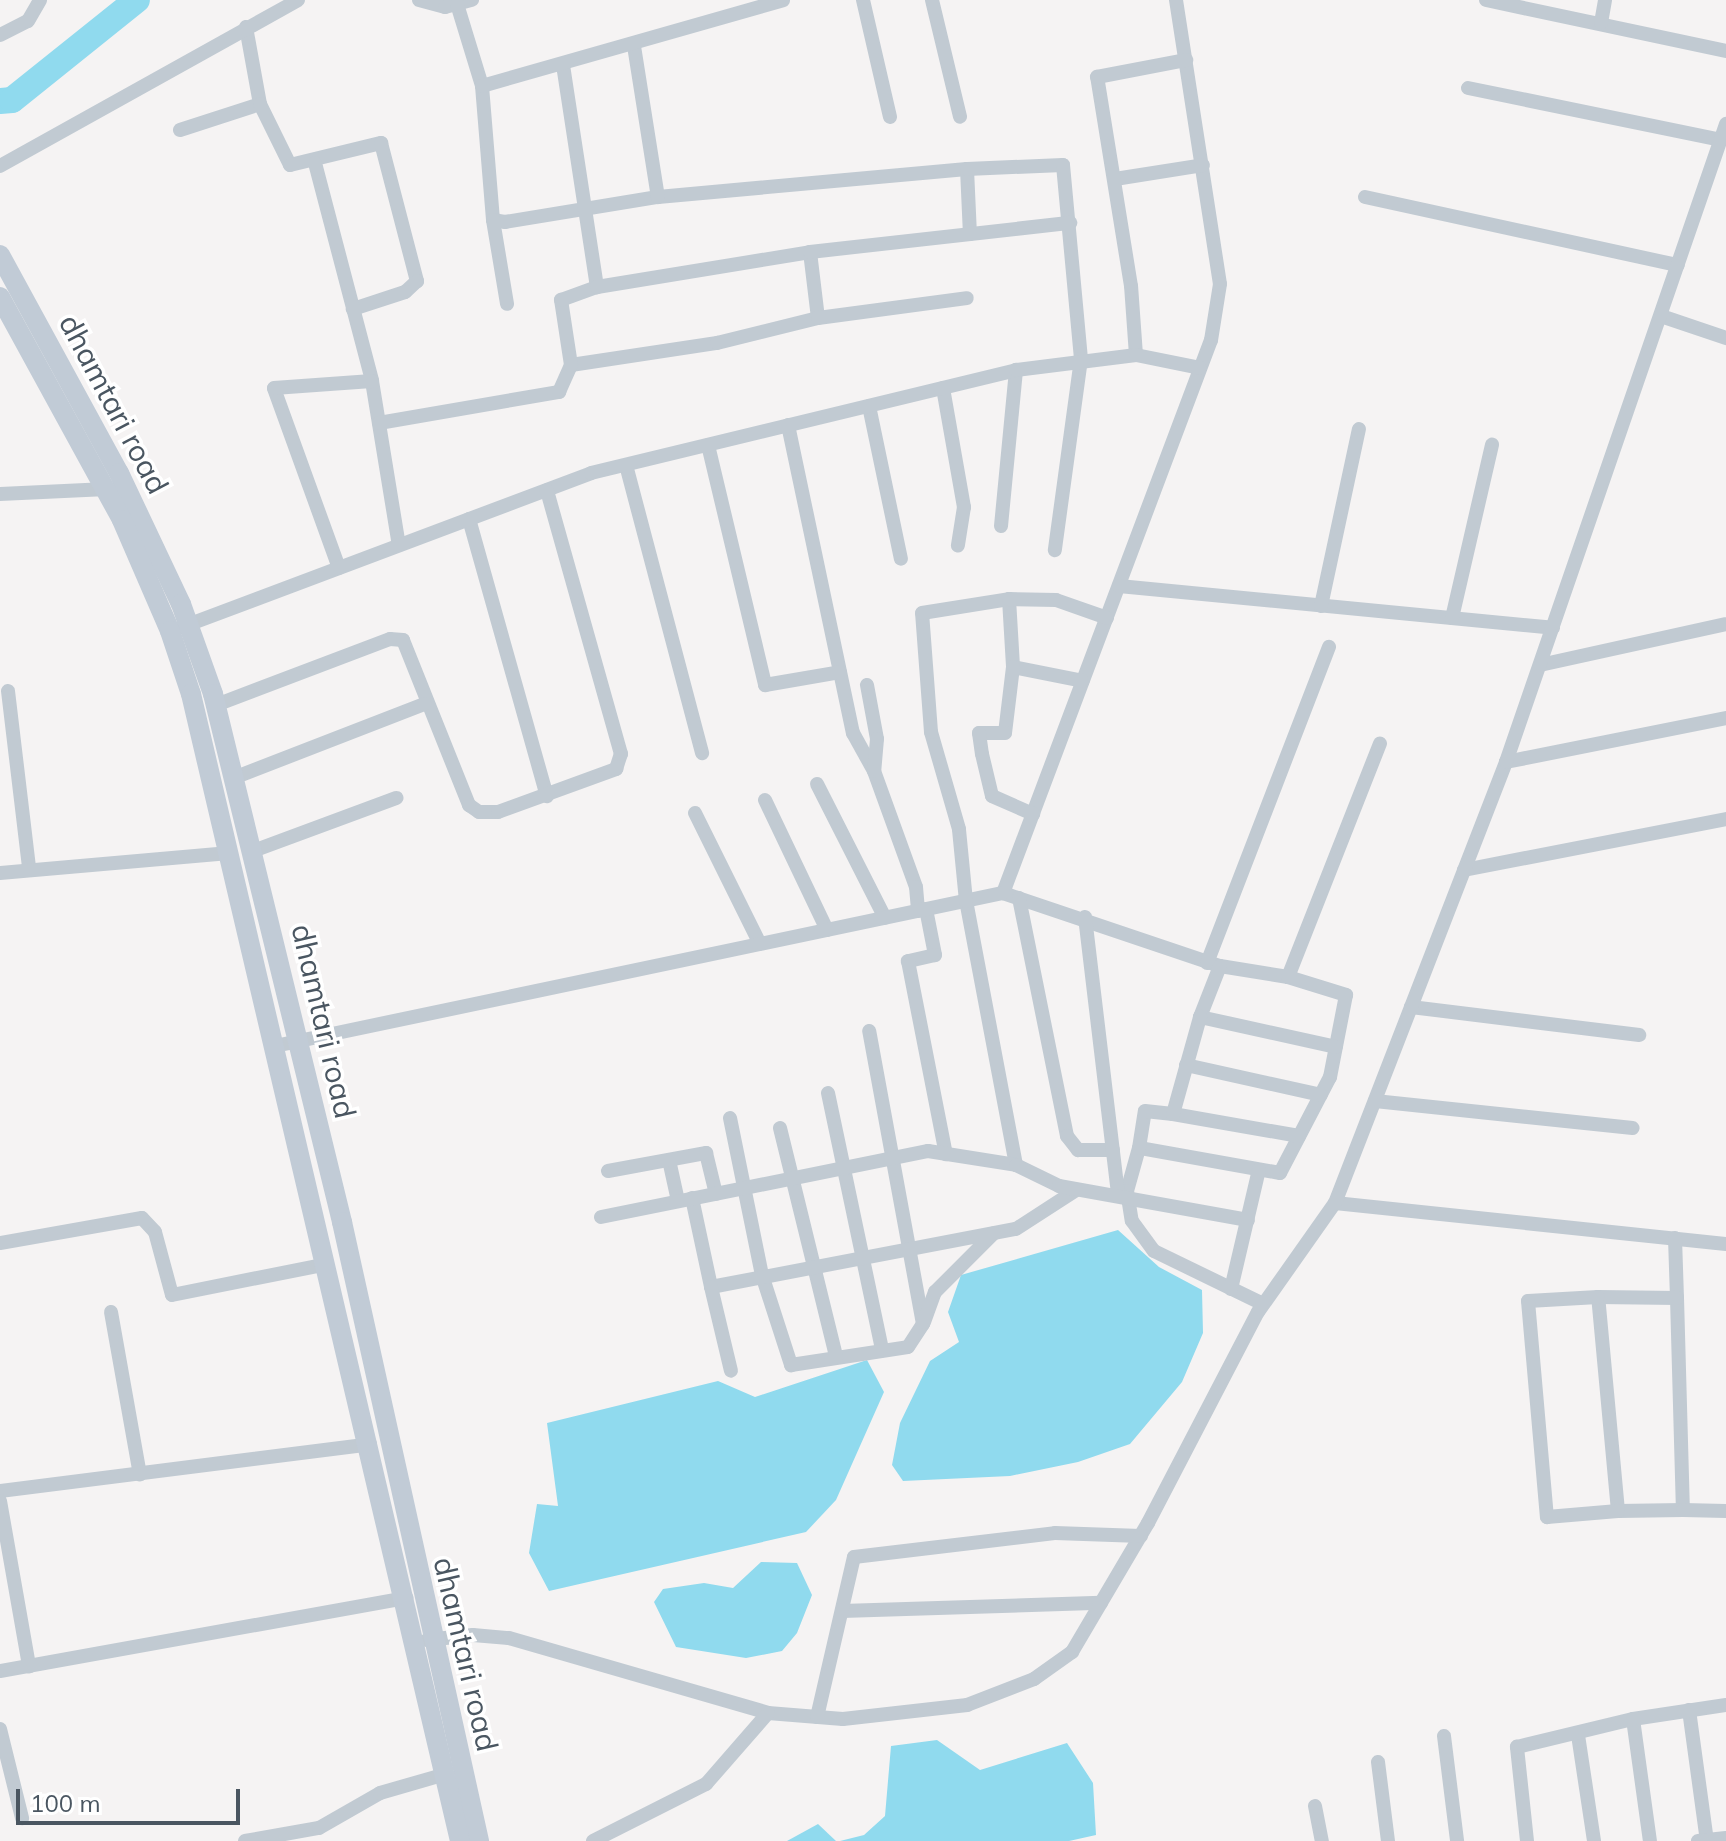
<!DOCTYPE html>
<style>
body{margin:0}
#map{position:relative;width:1726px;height:1841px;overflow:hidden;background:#f5f3f3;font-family:Mulish,sans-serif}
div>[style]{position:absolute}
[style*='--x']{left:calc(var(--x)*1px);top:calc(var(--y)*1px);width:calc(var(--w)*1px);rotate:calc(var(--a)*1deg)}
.water>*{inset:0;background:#90daee}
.river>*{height:26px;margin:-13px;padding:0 13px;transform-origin:13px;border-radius:13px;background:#90daee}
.minor>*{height:14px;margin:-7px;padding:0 7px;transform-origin:7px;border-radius:7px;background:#c1cad2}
.secondary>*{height:20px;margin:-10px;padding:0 10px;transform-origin:10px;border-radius:10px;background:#c1cbd6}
span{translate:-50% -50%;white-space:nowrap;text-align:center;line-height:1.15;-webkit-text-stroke:7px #fff;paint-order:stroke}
.street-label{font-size:30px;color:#4a5661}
.scale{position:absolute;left:16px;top:1789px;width:224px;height:36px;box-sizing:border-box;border:4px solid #4a5661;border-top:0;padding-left:10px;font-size:24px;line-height:28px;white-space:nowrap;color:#4a5661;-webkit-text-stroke:6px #fff;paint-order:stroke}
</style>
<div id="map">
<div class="water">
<i style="clip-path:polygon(1118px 1230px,1159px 1267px,1202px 1290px,1203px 1333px,1182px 1382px,1130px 1444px,1078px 1462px,1010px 1476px,903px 1481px,892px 1465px,900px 1423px,930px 1361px,959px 1342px,948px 1312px,961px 1275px)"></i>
<i style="clip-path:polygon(867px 1360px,884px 1392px,836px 1500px,806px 1532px,549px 1591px,529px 1553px,537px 1504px,558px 1506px,547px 1423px,718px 1381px,755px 1397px)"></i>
<i style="clip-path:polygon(761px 1562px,797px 1563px,812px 1595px,797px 1633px,782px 1651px,746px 1658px,676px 1647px,654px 1602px,663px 1589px,704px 1583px,733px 1588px)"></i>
<i style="clip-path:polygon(937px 1740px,980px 1770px,1067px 1743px,1093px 1783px,1096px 1835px,1069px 1841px,840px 1841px,864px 1835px,885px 1816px,891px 1746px)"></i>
<i style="clip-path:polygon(818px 1824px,836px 1841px,787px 1841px)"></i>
</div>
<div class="river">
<i style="--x:0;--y:101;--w:12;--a:-5"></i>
<i style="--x:12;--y:100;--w:160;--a:-38.7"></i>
</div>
<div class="minor">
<i style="--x:419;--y:0;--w:27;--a:15"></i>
<i style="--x:445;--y:7;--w:28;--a:-15"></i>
<i style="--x:863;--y:0;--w:120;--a:77"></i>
<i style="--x:932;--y:0;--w:120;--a:76.5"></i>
<i style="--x:1176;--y:0;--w:287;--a:81.2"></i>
<i style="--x:1220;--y:284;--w:57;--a:99.1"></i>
<i style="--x:1211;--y:340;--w:591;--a:110.61"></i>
<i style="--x:1003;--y:893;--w:229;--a:18.6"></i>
<i style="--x:1220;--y:966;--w:69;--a:9.2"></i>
<i style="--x:1288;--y:977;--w:61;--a:17.2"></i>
<i style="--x:1346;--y:995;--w:84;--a:101"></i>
<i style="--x:1330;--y:1077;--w:108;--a:117.5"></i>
<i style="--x:1280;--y:1173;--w:143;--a:-169.9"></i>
<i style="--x:1139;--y:1148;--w:45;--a:105.6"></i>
<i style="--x:1127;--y:1191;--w:30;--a:81"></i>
<i style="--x:1132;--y:1221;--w:37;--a:54"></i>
<i style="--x:1154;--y:1251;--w:121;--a:25.9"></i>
<i style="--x:1486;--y:0;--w:245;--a:12"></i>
<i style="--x:457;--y:4;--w:86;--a:73"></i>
<i style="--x:482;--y:86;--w:134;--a:85.3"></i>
<i style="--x:493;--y:220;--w:12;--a:9"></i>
<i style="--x:505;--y:222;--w:155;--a:-9.3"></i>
<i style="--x:658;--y:197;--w:310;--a:-5.2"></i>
<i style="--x:967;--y:169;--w:65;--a:87.4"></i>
<i style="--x:1601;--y:23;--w:23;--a:-80"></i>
<i style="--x:246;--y:27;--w:78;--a:79.7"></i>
<i style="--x:0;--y:35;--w:31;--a:-27"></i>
<i style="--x:28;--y:21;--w:24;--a:-60"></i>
<i style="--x:634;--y:46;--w:153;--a:81"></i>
<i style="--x:563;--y:65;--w:225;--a:81.3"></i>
<i style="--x:482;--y:86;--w:313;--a:-15.9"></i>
<i style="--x:1468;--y:88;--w:258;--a:11.6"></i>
<i style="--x:180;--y:130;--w:84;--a:-18"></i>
<i style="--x:260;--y:104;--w:68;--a:63.8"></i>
<i style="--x:290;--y:165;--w:94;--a:-13.6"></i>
<i style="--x:381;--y:143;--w:143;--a:75.4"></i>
<i style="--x:417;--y:281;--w:16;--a:137"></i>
<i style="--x:405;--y:292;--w:55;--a:161.9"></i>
<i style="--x:315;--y:163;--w:225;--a:75.3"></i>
<i style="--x:372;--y:381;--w:166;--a:80.7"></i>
<i style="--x:0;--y:166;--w:341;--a:-29.1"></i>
<i style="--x:967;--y:169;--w:96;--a:-2.4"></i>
<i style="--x:1063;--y:165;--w:195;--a:84.7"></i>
<i style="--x:1081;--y:359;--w:193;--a:97.8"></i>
<i style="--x:1115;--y:179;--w:89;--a:-9"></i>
<i style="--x:1365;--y:197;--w:320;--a:12.3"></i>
<i style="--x:493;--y:220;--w:85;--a:80.5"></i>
<i style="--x:810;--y:252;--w:66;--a:83.1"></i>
<i style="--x:1661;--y:316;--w:69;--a:18.7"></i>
<i style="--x:1136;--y:355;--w:69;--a:-94.1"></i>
<i style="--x:1131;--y:286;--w:212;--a:-99.2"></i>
<i style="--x:1097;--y:77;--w:91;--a:-10.8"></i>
<i style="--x:571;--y:365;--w:148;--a:-8.6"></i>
<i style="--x:717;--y:343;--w:104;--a:-13.9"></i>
<i style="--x:818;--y:318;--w:150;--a:-7.6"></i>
<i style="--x:943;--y:388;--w:121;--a:80"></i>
<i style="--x:964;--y:507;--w:39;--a:99"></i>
<i style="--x:869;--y:406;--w:156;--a:78.2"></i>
<i style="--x:379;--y:423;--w:183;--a:-9.8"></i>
<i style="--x:559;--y:392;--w:30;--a:-66"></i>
<i style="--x:571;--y:365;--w:66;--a:-98.7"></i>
<i style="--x:561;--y:300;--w:38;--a:-20"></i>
<i style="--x:597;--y:287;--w:216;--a:-9.3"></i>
<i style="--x:810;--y:252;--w:262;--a:-6.4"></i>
<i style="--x:788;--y:425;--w:315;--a:78.1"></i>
<i style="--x:853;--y:733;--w:43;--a:61.1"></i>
<i style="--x:874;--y:771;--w:123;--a:70.1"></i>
<i style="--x:916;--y:887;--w:24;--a:85"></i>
<i style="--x:708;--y:445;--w:247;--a:76.6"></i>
<i style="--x:765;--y:685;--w:76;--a:-9.8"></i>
<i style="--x:626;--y:465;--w:298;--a:75.2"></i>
<i style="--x:0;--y:494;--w:107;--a:-2.7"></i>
<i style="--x:469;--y:519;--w:288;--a:74.3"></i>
<i style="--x:1001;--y:526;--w:157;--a:-84.5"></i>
<i style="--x:339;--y:568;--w:191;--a:-109.9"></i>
<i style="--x:274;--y:388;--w:98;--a:-4.1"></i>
<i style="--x:1119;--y:586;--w:436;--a:5.5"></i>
<i style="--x:1009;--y:599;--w:68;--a:86.6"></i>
<i style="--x:1013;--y:667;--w:71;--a:11.3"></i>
<i style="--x:1321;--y:606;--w:181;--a:-77.9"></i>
<i style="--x:1452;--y:618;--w:178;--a:-77"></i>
<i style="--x:182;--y:627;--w:437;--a:-20.6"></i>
<i style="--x:591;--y:473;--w:437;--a:-13.6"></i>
<i style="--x:1016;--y:370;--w:121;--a:-7.1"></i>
<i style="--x:1136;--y:355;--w:65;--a:11.5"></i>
<i style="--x:1540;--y:665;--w:190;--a:-12.4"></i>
<i style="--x:1013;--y:667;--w:66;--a:96.9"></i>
<i style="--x:1005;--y:733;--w:26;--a:180"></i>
<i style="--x:979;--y:733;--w:21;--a:82"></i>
<i style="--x:982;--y:754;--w:43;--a:76.6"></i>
<i style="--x:992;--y:796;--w:45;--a:23.7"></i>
<i style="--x:867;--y:685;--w:55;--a:79.5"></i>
<i style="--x:877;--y:739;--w:32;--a:95"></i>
<i style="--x:8;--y:691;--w:177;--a:83.2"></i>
<i style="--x:216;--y:705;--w:186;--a:-20.8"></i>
<i style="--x:390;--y:639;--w:13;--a:4"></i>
<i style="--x:403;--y:640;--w:178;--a:68.2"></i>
<i style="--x:469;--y:805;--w:12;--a:35"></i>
<i style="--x:479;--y:812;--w:19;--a:0"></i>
<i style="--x:498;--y:812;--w:126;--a:-20"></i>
<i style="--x:616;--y:769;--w:16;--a:-72"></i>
<i style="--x:621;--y:754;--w:274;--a:-105.7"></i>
<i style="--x:1506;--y:762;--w:224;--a:-11.3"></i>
<i style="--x:236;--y:777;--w:202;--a:-21.2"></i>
<i style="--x:817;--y:784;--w:150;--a:63.1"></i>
<i style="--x:765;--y:800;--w:144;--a:64.5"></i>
<i style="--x:695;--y:813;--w:146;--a:63.6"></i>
<i style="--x:253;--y:851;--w:153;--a:-20.3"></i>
<i style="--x:1464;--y:870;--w:267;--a:-11"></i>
<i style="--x:0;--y:873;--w:230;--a:-5"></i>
<i style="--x:1019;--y:898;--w:243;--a:78.6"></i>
<i style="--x:1067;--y:1136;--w:18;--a:52"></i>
<i style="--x:1078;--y:1150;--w:35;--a:0"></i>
<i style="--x:926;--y:909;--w:47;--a:78.9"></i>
<i style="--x:935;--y:955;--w:28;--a:167"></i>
<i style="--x:908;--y:961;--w:197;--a:78.9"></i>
<i style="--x:1085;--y:917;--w:280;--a:83.2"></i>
<i style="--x:1207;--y:963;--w:339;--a:-68.9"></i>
<i style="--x:1220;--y:966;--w:55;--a:111.4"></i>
<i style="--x:1200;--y:1017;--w:139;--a:12.4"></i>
<i style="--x:1288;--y:977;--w:251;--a:-68.5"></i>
<i style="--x:1411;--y:1007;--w:230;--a:7"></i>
<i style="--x:275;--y:1046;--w:744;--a:-11.87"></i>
<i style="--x:1186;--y:1065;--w:138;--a:12.5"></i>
<i style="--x:828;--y:1093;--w:263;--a:78.1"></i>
<i style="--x:1375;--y:1101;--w:259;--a:6"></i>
<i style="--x:1173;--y:1114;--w:128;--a:9.9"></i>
<i style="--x:730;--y:1118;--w:160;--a:78.5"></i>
<i style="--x:762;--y:1275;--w:95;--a:72.1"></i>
<i style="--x:791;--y:1365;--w:118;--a:-8.7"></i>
<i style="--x:908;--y:1347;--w:27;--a:-57"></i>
<i style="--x:923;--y:1324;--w:298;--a:-100.4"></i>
<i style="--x:780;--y:1128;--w:235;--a:76.2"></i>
<i style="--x:1139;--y:1148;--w:37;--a:-81"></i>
<i style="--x:1145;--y:1111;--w:28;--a:6"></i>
<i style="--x:1173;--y:1114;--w:101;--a:-74.4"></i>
<i style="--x:669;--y:1160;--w:42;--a:77.6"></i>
<i style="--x:1016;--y:1165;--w:269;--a:-100.7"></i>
<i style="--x:966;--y:901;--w:72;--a:-95.6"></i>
<i style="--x:959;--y:829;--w:101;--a:-106.1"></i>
<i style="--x:931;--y:732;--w:119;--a:-94.3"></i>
<i style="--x:922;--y:613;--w:88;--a:-9.1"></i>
<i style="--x:1009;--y:599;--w:47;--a:1.2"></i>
<i style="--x:1056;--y:600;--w:54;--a:19.4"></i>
<i style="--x:608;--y:1171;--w:100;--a:-10.4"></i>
<i style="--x:706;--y:1153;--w:42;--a:76.3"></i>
<i style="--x:692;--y:1198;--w:91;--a:77.9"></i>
<i style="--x:711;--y:1287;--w:310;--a:-10.8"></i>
<i style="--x:1016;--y:1229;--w:72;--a:-33"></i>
<i style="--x:1335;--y:1203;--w:393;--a:6"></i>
<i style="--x:601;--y:1217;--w:334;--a:-11.4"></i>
<i style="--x:928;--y:1151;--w:89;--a:9"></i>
<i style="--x:1016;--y:1165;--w:48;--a:26"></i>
<i style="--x:1059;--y:1186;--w:192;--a:10.2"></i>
<i style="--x:1675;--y:1238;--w:60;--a:88.1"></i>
<i style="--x:1677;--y:1298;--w:212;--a:88.4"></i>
<i style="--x:1683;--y:1510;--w:65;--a:179.1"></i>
<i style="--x:1618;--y:1511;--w:215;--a:-95.3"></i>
<i style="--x:1598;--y:1297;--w:79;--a:0.7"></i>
<i style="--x:0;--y:1243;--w:144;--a:-10"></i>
<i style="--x:142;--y:1218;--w:19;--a:47"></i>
<i style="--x:155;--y:1232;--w:65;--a:74.9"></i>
<i style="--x:172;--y:1295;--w:158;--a:-11.3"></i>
<i style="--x:711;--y:1287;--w:86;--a:76.6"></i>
<i style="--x:1231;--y:1289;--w:122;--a:-76.8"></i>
<i style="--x:1598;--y:1297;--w:70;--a:176.7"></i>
<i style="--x:1528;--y:1301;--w:217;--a:85"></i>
<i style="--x:1547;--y:1517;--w:71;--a:-4.8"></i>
<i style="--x:111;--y:1312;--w:165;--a:79.9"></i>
<i style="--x:924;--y:1322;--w:32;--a:-70"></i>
<i style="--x:935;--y:1292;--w:83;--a:-45"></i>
<i style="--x:0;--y:1491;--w:373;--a:-7.2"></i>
<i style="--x:0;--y:1501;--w:168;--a:80"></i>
<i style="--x:1683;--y:1510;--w:43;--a:1.3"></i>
<i style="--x:842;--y:1611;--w:259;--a:-1.8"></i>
<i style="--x:427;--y:1640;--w:46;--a:-6.2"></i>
<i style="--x:473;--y:1635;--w:36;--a:5"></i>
<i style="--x:509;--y:1638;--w:270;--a:16.1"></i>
<i style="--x:768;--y:1713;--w:75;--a:4.6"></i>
<i style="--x:843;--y:1719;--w:125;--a:-6.4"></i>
<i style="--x:967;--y:1705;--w:72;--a:-21.2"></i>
<i style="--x:1034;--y:1679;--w:47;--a:-35.4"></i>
<i style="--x:1072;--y:1652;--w:150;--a:-59.5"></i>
<i style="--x:1148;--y:1523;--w:238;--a:-62.5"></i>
<i style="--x:1258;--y:1312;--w:133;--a:-54.8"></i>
<i style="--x:1335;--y:1203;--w:473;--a:-68.8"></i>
<i style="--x:1506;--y:762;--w:675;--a:-70.97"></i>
<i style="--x:0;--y:1671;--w:413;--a:-10.2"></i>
<i style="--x:1689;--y:1710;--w:132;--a:82.2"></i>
<i style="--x:817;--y:1717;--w:164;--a:-77"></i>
<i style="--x:854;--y:1557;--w:202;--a:-6.8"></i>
<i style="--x:1055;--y:1533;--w:86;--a:2"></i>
<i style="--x:1633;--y:1719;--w:123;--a:82.1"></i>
<i style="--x:0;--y:1729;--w:92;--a:76.1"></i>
<i style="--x:1578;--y:1735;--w:107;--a:81.4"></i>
<i style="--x:1444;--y:1736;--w:106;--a:82.9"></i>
<i style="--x:1378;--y:1762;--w:80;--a:82.8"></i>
<i style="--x:1315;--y:1806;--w:36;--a:79"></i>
<i style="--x:245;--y:1841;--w:75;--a:-10"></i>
<i style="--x:319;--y:1828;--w:70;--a:-29.8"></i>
<i style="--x:380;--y:1793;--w:69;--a:-16.1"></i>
<i style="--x:593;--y:1841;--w:127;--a:-26.8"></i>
<i style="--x:706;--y:1784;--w:94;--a:-48.9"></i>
<i style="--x:1527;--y:1841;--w:95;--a:-96.1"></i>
<i style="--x:1517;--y:1747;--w:119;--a:-13.6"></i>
<i style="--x:1633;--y:1719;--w:94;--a:-8.6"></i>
<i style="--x:1698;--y:1841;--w:28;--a:-6"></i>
</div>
<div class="secondary">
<i style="--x:0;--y:255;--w:248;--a:61.4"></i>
<i style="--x:119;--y:473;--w:145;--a:64.7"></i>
<i style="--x:181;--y:604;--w:96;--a:70.4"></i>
<i style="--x:213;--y:694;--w:544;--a:76.27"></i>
<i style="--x:342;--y:1222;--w:634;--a:77.52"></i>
<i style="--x:0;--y:297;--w:254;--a:61.3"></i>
<i style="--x:122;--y:520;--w:121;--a:66.6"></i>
<i style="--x:170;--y:631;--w:66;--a:71.6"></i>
<i style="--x:191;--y:694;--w:1178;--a:76.8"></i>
</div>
<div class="street-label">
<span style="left:114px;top:404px;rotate:62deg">dhamtari road</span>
<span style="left:324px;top:1021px;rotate:77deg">dhamtari road</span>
<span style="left:466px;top:1654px;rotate:77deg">dhamtari road</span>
</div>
<div class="scale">100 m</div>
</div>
